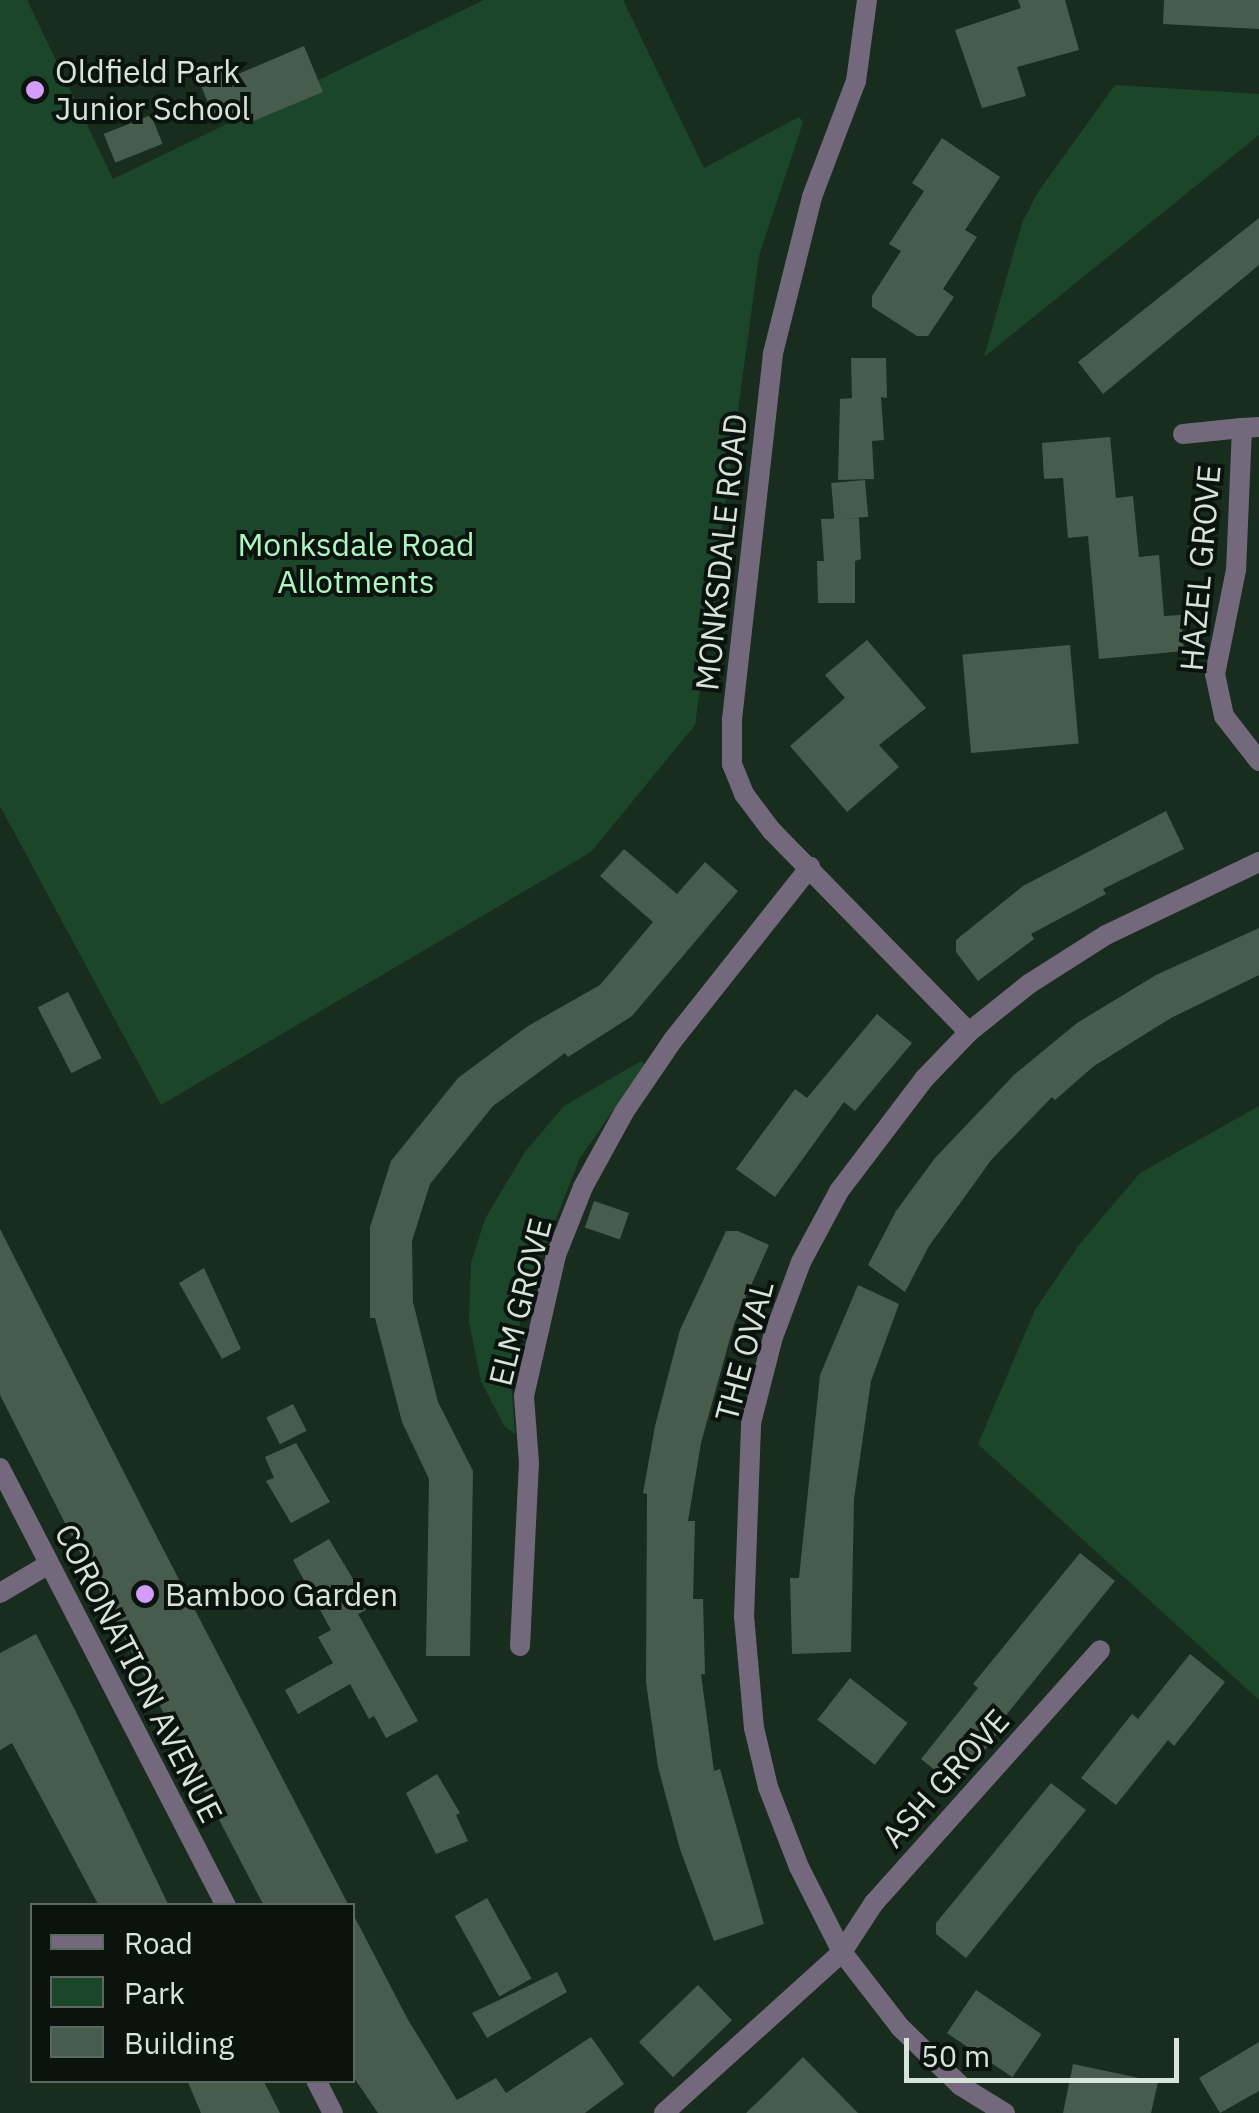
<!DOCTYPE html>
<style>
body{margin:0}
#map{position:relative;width:1259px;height:2113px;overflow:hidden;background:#192d1f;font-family:"IBM Plex Sans",sans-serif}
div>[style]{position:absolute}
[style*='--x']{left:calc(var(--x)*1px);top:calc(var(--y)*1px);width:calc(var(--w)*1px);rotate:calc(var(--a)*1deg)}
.green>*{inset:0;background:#1c462a}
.building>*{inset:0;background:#475c4c;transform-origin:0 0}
.minor>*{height:20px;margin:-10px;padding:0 10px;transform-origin:10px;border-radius:10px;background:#74697c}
.dots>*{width:28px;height:28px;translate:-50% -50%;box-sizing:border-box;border:5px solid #0a130d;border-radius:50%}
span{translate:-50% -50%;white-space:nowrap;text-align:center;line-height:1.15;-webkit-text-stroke:8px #0a130d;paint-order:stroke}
.poi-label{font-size:32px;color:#d8e4da}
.left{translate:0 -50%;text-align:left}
.park-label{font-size:32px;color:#adf6c1}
.street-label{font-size:32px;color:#d8e4da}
.legend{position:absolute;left:30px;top:1903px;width:325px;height:180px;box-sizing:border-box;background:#0a130d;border:2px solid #5c675f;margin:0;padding:12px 18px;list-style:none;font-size:30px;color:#d8e4da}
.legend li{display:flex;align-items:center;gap:20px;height:50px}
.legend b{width:50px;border:2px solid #5c675f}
.scale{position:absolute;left:904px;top:2038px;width:275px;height:45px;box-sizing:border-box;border:5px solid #d8e4da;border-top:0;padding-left:12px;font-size:30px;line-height:35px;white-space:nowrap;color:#d8e4da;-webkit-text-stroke:8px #0a130d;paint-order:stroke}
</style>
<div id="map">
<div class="green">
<i style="clip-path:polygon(0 0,27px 0,113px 179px,484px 0,623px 0,704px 168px,799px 117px,803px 122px,759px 256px,695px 725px,591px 852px,161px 1105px,0 806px)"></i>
<i style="clip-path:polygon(1115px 85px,1259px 94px,1259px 135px,984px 357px,1022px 223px,1038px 192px)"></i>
<i style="clip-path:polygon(641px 1061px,645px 1064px,580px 1158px,536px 1269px,521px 1317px,511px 1379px,515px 1434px,504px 1426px,481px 1381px,469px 1322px,471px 1263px,485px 1219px,525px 1152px,564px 1106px)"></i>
<i style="clip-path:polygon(1259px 1106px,1259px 1700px,978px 1444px,1035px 1310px,1079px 1245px,1140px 1173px)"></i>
</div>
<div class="building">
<i style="clip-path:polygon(1018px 0,1065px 0,1079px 50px,1017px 67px,1026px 96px,982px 108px,955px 30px,1021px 8px)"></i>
<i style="clip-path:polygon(1164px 0,1259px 0,1259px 29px,1163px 24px)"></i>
<i style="clip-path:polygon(304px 46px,323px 92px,251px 122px,246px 110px,214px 118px,198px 78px,227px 67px,231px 77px)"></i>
<i style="left:151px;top:115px;width:31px;height:51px;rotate:68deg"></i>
<i style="clip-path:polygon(942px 138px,1000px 177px,965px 230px,977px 237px,943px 289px,954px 297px,928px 336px,917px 336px,872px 307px,872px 296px,901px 251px,889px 244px,924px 191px,912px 183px)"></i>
<i style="clip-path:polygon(1259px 218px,1259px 265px,1103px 394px,1078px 362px)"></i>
<i style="clip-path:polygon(851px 358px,886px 358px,887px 398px,881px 397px,884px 440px,872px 441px,874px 479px,838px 480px,840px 399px,852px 398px)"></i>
<i style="clip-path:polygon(1110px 437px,1116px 498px,1133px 496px,1139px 557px,1159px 555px,1164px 616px,1181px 615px,1184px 651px,1099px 659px,1088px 536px,1068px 538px,1063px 478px,1044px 479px,1042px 443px)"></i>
<i style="left:865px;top:480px;width:37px;height:34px;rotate:85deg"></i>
<i style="clip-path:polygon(859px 518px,861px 559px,855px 561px,855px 603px,818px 603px,817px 561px,824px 561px,821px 519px)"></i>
<i style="clip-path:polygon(867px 640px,926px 708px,879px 745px,899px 767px,847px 812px,790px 746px,845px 698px,825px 675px)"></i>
<i style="left:1070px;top:645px;width:99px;height:108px;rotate:85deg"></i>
<i style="clip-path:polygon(1166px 811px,1184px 849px,1103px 889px,1106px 894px,1031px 934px,1034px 939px,978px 981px,956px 952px,956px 940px,1023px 886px)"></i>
<i style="clip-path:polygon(624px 849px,677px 894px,705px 862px,738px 891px,632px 1016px,568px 1057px,565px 1053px,493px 1106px,430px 1184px,412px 1241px,413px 1302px,438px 1402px,473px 1471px,470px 1656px,426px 1656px,429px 1479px,402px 1422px,375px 1318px,370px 1318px,370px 1227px,391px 1161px,458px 1078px,528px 1026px,600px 985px,653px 922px,600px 876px)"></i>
<i style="clip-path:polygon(1259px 928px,1259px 975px,1171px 1018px,1094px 1066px,1055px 1100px,1052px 1097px,992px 1159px,929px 1246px,905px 1292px,868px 1265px,896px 1211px,935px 1158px,1014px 1075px,1077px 1023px,1156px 975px)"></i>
<i style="left:68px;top:992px;width:74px;height:34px;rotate:63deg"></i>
<i style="clip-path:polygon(877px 1014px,912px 1043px,855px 1111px,844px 1102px,775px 1197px,736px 1169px,795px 1089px,807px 1098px)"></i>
<i style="left:594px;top:1201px;width:37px;height:28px;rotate:19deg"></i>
<i style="clip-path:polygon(0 1229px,159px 1541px,349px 1906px,264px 1906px,72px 1537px,0 1395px)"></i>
<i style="clip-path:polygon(726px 1231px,738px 1231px,769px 1245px,734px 1324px,701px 1443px,688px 1521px,695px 1521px,693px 1599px,703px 1599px,705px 1674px,701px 1674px,714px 1771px,720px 1769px,764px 1924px,714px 1941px,680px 1849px,658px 1767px,646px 1682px,647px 1494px,643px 1493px,655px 1426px,680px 1330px)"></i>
<i style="clip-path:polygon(204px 1268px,241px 1349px,222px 1359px,179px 1283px)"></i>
<i style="clip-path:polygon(858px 1285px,899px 1304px,871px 1381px,854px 1499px,851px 1652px,792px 1654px,790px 1578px,799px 1578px,820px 1375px)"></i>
<i style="left:293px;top:1404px;width:30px;height:30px;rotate:63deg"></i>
<i style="clip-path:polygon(296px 1443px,330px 1502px,291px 1523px,266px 1481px,274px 1478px,265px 1457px)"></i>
<i style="clip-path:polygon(329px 1539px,359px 1589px,355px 1591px,366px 1610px,358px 1614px,418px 1721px,386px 1738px,374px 1716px,369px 1719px,350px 1684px,298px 1714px,285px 1690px,333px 1663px,318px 1637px,331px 1630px,293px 1560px)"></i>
<i style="clip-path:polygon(1080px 1553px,1115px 1581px,1002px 1720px,1006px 1723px,956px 1787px,921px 1759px,978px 1688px,973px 1684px)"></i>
<i style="clip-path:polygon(36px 1634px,75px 1710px,169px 1906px,99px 1906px,12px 1743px,0 1750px,0 1653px)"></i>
<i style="clip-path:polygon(1190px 1654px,1225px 1682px,1174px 1746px,1168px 1740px,1116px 1805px,1081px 1778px,1132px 1714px,1138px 1719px)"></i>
<i style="left:850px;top:1678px;width:73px;height:53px;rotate:38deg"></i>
<i style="clip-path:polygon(437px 1774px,460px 1813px,456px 1815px,468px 1841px,436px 1854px,406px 1793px)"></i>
<i style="clip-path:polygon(1051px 1783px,1086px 1810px,966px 1958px,936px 1934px,936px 1923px)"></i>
<i style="left:487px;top:1898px;width:92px;height:37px;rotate:61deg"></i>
<i style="clip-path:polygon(352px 1912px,407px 2018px,457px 2100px,496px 2078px,506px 2093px,591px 2037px,624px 2084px,585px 2113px,378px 2113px,352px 2075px)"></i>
<i style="clip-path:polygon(557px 1972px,567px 1992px,487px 2038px,472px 2013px)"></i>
<i style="left:698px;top:1985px;width:49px;height:82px;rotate:46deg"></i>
<i style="left:976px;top:1990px;width:79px;height:52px;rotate:34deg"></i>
<i style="clip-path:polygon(1259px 2042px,1259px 2091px,1220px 2113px,1199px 2078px)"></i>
<i style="clip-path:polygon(803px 2057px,858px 2113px,746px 2113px,774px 2086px)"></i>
<i style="clip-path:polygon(1073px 2064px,1158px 2082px,1151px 2113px,1063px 2113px)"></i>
<i style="clip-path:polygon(187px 2080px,263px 2080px,280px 2113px,201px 2113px)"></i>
</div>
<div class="minor">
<i style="--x:867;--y:0;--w:82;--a:97.7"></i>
<i style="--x:856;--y:81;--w:124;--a:110.8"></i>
<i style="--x:812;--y:197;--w:162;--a:104"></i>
<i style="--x:773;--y:354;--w:367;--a:96.4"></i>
<i style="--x:732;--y:719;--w:45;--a:90"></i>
<i style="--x:732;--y:764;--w:32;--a:68"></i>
<i style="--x:744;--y:794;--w:45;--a:53.1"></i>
<i style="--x:771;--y:830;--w:283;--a:45.6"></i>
<i style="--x:1259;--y:427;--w:17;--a:177"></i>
<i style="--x:1242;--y:428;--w:142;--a:92.4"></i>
<i style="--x:1236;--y:570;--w:106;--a:101.4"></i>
<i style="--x:1215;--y:674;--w:43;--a:77.9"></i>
<i style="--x:1224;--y:716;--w:57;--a:52.1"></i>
<i style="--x:1183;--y:434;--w:59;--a:-5.8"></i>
<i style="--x:0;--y:1468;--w:493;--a:62.7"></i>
<i style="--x:0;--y:1593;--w:57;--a:-30.6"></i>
<i style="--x:520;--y:1646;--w:183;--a:-87.2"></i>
<i style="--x:529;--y:1463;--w:67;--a:-94.3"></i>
<i style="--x:524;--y:1396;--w:145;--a:-77.2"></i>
<i style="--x:556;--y:1255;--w:73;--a:-68.3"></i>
<i style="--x:583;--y:1187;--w:85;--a:-61.3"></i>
<i style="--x:624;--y:1112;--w:87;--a:-55.8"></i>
<i style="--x:673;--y:1040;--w:221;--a:-51.6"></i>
<i style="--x:316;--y:2080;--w:37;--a:63"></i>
<i style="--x:664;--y:2113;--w:240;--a:-42.1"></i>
<i style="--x:842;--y:1952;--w:59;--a:-56.9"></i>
<i style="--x:874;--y:1903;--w:339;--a:-48.2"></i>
<i style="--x:1005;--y:2113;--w:52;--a:-148.5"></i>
<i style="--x:961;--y:2086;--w:85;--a:-136"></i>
<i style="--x:900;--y:2027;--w:95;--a:-127.7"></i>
<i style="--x:842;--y:1952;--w:95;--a:-116.8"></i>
<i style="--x:799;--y:1867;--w:86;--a:-111.2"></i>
<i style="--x:768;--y:1787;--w:61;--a:-103.3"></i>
<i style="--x:754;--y:1728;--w:111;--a:-95.1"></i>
<i style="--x:744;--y:1617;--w:194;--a:-87.9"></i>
<i style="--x:751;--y:1423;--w:89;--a:-75.7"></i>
<i style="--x:773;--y:1337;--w:80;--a:-69.5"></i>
<i style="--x:801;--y:1262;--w:81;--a:-61.8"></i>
<i style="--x:839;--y:1191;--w:141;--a:-52.8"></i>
<i style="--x:924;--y:1079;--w:65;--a:-46.2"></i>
<i style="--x:969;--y:1032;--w:77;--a:-38.7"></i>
<i style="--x:1029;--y:984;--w:91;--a:-32.5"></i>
<i style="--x:1106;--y:935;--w:170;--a:-25.5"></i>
</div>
<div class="dots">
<i style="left:35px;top:90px;background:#d49cfb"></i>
<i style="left:145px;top:1594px;background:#d49cfb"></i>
</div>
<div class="poi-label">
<span class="left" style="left:55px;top:90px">Oldfield Park<br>Junior School</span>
<span class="left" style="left:165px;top:1594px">Bamboo Garden</span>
</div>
<div class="park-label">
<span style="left:356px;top:563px">Monksdale Road<br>Allotments</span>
</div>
<div class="street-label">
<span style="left:721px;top:552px;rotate:-84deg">MONKSDALE ROAD</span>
<span style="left:1200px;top:568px;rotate:-85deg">HAZEL GROVE</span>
<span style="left:520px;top:1302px;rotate:-76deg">ELM GROVE</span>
<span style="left:744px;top:1351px;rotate:-75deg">THE OVAL</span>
<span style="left:139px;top:1673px;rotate:63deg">CORONATION AVENUE</span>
<span style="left:945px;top:1778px;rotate:-48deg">ASH GROVE</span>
</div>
<ul class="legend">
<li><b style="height:12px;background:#74697c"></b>Road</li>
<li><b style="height:28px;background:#1c462a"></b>Park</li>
<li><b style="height:28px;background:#475c4c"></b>Building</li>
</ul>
<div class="scale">50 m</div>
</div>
